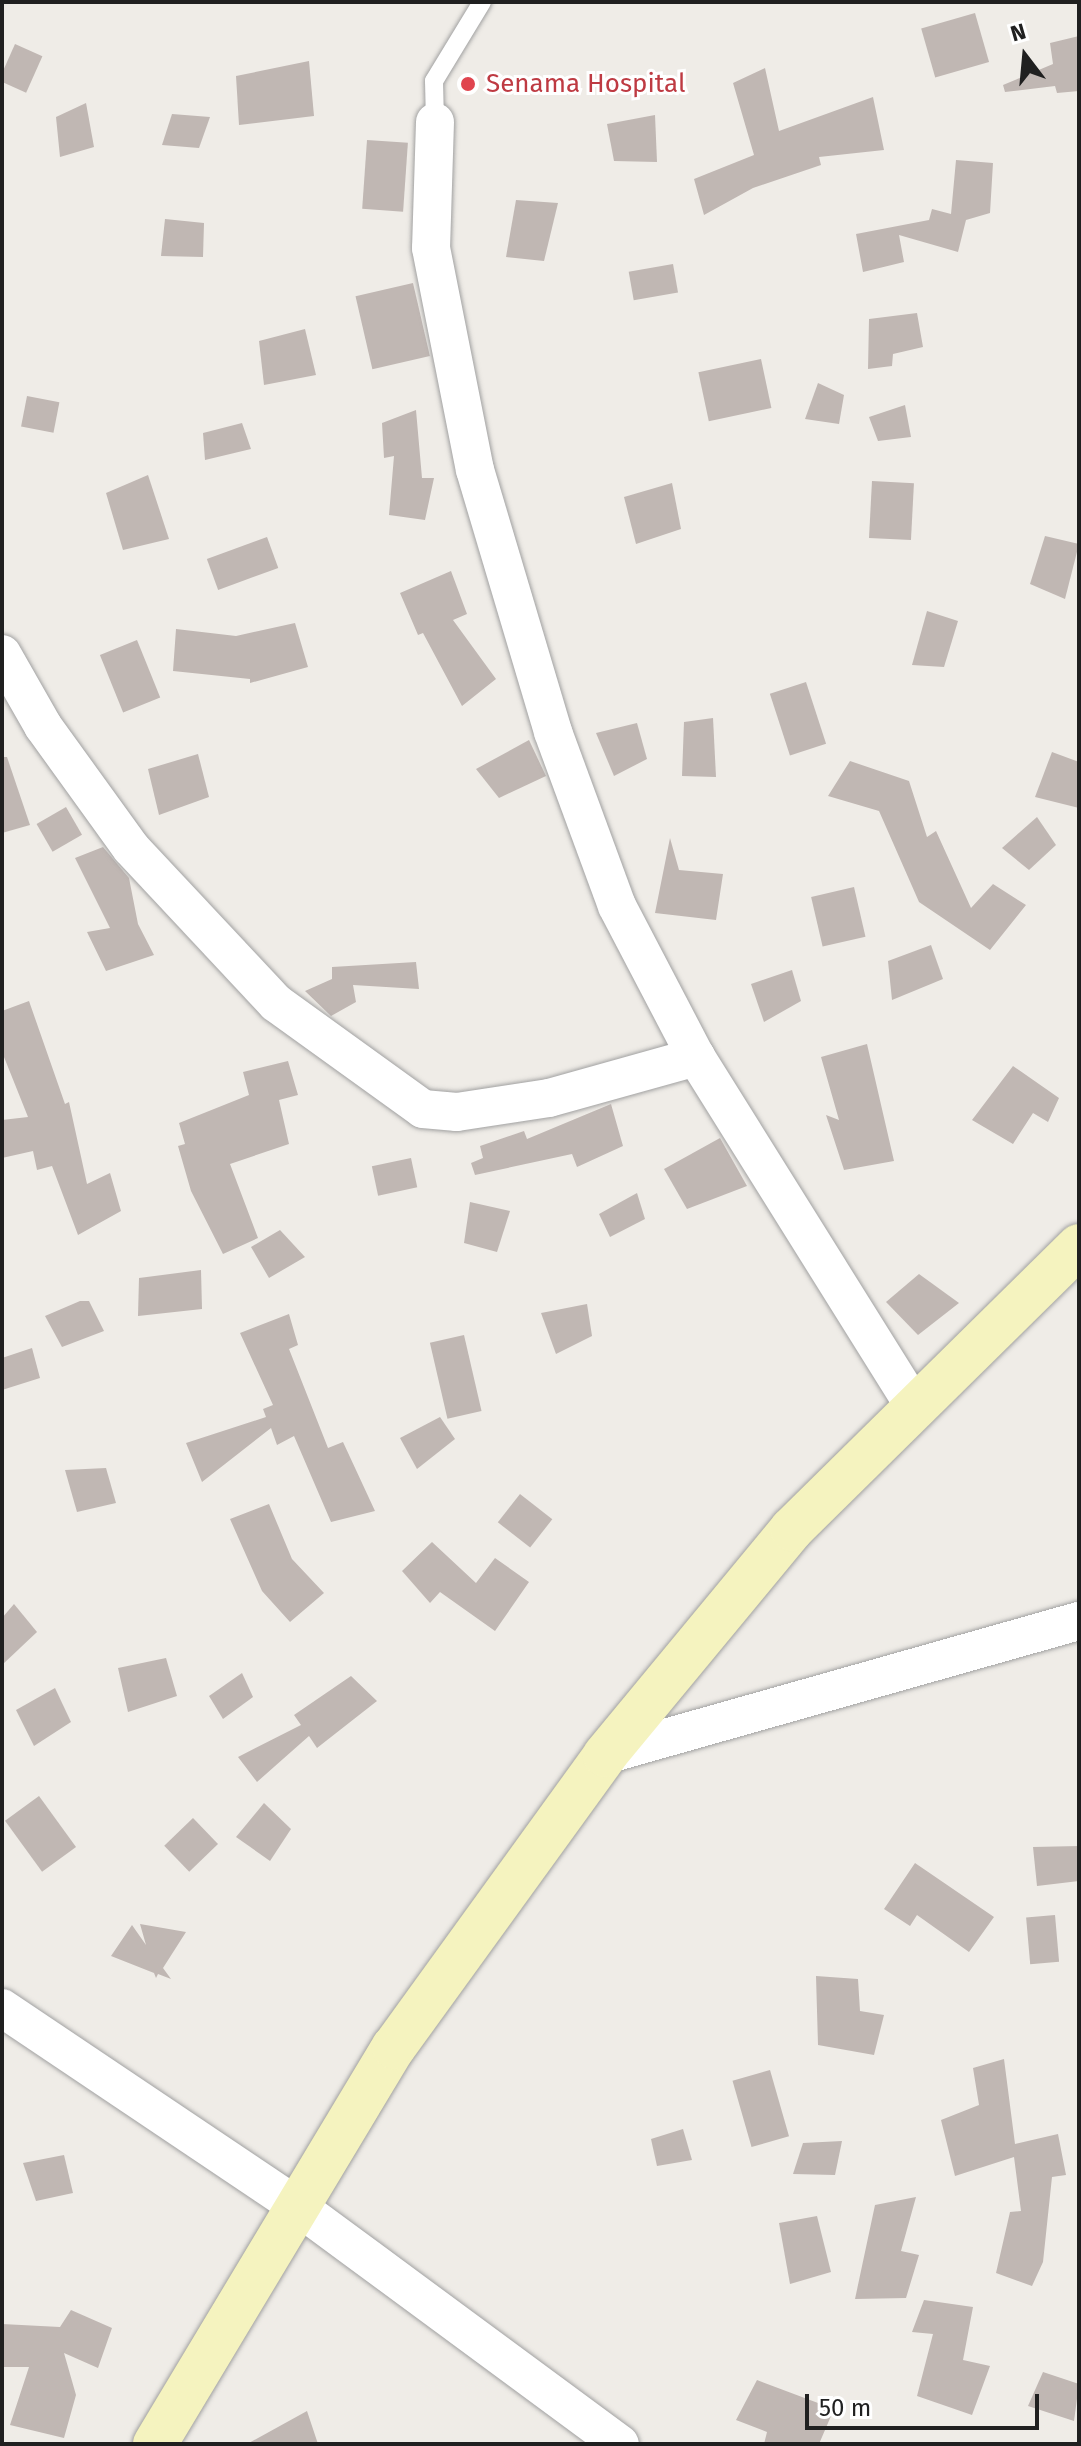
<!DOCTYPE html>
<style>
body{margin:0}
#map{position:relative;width:1081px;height:2446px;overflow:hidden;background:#efece7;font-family:"Fira Sans",sans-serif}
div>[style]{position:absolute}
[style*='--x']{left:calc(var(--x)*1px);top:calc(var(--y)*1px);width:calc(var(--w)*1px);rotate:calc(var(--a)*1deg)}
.building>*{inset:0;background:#c0b7b3;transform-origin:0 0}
.roads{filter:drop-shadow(0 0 2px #a1a1a1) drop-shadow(0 0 2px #a1a1a1)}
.lane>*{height:18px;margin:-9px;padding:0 9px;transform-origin:9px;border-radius:9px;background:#fff}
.street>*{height:38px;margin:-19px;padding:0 19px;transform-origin:19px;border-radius:19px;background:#fff}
.secondary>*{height:44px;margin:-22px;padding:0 22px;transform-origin:22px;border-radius:22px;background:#f5f3bf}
.dots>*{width:22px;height:22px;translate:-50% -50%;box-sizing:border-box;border:4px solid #fff;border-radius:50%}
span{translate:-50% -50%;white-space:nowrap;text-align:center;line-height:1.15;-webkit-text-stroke:6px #fff;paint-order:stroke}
.health-label{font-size:26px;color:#be3a42}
.left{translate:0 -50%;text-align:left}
.frame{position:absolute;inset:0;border:4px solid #202020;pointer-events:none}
.north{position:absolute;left:985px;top:16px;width:80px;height:80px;-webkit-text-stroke:6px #fff;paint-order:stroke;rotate:344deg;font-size:22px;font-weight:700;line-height:32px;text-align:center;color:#202020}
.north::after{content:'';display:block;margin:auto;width:28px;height:36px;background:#202020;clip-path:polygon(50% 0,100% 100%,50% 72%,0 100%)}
.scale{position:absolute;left:805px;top:2394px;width:234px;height:36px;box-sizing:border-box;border:4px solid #202020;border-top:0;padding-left:10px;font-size:24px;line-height:28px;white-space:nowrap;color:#202020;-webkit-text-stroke:6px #fff;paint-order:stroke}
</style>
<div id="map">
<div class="building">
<i style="left:975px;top:13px;width:51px;height:56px;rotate:74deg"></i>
<i style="clip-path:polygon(1079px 36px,1079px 91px,1057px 93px,1055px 86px,1005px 92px,1003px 85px,1053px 64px,1050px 43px)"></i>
<i style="left:15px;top:44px;width:30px;height:40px;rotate:24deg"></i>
<i style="clip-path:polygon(309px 61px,314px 116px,239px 125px,236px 76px)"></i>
<i style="clip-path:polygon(765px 68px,779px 131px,873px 97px,884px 150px,819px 157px,821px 165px,753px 188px,704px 215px,694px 179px,754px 155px,733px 83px)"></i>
<i style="clip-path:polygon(86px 103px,94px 147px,60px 157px,56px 117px)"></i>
<i style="clip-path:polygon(172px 114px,210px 117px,199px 148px,162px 145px)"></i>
<i style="clip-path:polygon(655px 115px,657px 162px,614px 161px,607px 124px)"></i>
<i style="left:367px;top:140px;width:41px;height:69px;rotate:4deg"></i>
<i style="clip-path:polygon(956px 160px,993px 163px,990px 213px,966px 220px,958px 252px,899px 235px,904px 262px,863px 272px,856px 234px,929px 220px,932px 209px,951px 214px)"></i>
<i style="clip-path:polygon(516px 200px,558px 203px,544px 261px,506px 257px)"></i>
<i style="clip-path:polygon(165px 219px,204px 223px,203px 257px,161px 256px)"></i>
<i style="left:673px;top:264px;width:29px;height:45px;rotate:80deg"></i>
<i style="left:413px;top:283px;width:75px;height:59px;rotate:77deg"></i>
<i style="clip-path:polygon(917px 313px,923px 347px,893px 354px,892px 366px,868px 369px,869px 319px)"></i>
<i style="clip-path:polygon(305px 329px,316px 375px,264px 385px,259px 341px)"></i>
<i style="left:761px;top:359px;width:50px;height:64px;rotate:78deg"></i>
<i style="clip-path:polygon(818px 383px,844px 395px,839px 424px,805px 419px)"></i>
<i style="left:27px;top:396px;width:33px;height:31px;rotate:11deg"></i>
<i style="clip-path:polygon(905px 405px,911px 437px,878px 441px,869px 417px)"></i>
<i style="clip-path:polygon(416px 410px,422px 478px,434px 478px,425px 520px,389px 515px,394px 456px,384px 458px,382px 423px)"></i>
<i style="clip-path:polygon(242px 423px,251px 449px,205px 460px,203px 433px)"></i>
<i style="clip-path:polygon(148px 475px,169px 539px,123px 550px,106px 493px)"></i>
<i style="left:872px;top:481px;width:42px;height:57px;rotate:3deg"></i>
<i style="clip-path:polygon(672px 483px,681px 529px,636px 544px,624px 497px)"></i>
<i style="clip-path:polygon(1045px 536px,1079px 544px,1065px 599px,1030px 584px)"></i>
<i style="left:267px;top:537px;width:33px;height:64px;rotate:70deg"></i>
<i style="clip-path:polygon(451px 571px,467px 614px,453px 620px,496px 679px,462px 706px,423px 633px,418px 635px,400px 593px)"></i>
<i style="clip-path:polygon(927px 611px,958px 621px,944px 667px,912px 665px)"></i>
<i style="clip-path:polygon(295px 623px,308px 667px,250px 683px,250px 679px,173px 671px,176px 629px,236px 636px)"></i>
<i style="left:137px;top:640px;width:62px;height:40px;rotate:68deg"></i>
<i style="left:806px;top:682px;width:65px;height:38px;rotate:72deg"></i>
<i style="clip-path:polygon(713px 718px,716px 777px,682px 776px,684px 722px)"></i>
<i style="clip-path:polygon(637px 723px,647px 759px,614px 776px,596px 733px)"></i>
<i style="clip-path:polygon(529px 740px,546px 776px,499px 798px,476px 769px)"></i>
<i style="clip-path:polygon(1052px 752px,1079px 762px,1079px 808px,1035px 797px)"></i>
<i style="clip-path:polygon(198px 754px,209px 797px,159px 815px,148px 769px)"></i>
<i style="clip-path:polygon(2px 757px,7px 757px,30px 825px,2px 833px)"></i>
<i style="clip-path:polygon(850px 761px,909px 781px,927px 837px,936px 831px,971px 908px,993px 884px,1026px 905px,990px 950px,919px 902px,879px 811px,828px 796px)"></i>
<i style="left:66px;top:807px;width:32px;height:34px;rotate:60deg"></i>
<i style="clip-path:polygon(1037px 817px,1056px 845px,1029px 870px,1002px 848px)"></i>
<i style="clip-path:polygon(670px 838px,679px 870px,723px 874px,716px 920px,655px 913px)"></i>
<i style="clip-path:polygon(103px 847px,129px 878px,138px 924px,154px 955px,106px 971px,87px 932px,110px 928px,75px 858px)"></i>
<i style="left:854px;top:887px;width:51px;height:44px;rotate:77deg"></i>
<i style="clip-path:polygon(931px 945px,943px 979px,892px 1000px,888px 961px)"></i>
<i style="clip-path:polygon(416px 962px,419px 989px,353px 985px,356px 1002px,331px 1016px,305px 991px,332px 979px,332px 967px)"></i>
<i style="clip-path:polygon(792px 970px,801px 1001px,764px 1022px,751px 984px)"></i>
<i style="clip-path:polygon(29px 1001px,65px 1104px,69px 1102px,87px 1184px,110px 1173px,121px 1211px,78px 1235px,52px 1166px,37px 1170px,33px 1151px,2px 1158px,2px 1120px,28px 1117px,2px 1052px,2px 1011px)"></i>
<i style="clip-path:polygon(867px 1044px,894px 1161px,844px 1170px,826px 1115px,839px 1120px,821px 1057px)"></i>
<i style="clip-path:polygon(288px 1061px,298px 1095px,279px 1100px,289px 1144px,230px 1164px,258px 1238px,223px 1254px,191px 1191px,178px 1146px,185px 1144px,179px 1123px,249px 1095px,243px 1072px)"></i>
<i style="clip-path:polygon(1013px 1066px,1059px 1098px,1048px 1122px,1033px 1113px,1013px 1144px,972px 1120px)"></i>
<i style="clip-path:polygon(611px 1104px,623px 1146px,577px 1167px,572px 1154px,475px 1175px,471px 1163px,483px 1158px,480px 1146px,524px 1131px,527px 1139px)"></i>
<i style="clip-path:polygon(720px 1138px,747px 1186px,687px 1209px,664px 1169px)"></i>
<i style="left:411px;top:1158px;width:30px;height:40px;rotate:78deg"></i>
<i style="clip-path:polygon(637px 1193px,645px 1219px,610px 1237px,599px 1214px)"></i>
<i style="clip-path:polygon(470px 1202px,510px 1211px,497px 1252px,464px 1243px)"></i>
<i style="clip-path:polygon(280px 1230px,305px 1257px,269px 1278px,251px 1247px)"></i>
<i style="clip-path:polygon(201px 1270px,202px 1309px,138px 1316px,139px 1278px)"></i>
<i style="clip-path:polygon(919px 1274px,959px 1303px,918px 1335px,886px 1302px)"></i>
<i style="clip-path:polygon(80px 1301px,89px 1301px,104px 1331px,62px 1347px,45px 1316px)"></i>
<i style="clip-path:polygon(587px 1304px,592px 1336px,556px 1354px,541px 1313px)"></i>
<i style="clip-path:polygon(289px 1314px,298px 1345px,289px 1349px,328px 1448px,343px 1442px,375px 1511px,331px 1522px,294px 1436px,277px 1445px,271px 1428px,202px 1482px,186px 1443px,266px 1417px,263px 1409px,273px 1405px,240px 1333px)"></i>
<i style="left:464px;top:1335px;width:78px;height:35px;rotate:77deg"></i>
<i style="clip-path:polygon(32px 1348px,40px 1378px,2px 1390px,2px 1358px)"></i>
<i style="clip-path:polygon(440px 1417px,455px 1439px,417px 1469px,400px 1438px)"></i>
<i style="clip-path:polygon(106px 1468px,116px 1503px,77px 1512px,65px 1470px)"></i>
<i style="left:520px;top:1494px;width:41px;height:36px;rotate:38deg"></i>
<i style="clip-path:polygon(269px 1504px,292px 1559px,324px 1593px,290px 1622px,262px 1591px,230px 1519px)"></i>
<i style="clip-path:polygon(432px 1542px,476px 1583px,495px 1558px,529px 1582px,495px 1631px,440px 1592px,430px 1603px,402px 1571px)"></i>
<i style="clip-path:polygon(14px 1604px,37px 1632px,2px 1665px,2px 1618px)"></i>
<i style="clip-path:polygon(166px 1658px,177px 1696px,128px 1712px,118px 1668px)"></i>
<i style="clip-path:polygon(242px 1673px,253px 1697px,223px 1719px,209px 1696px)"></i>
<i style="clip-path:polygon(351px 1676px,377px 1701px,317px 1748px,309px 1736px,257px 1782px,238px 1757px,301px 1725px,294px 1715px)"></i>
<i style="clip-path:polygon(55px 1688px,71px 1722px,34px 1746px,16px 1710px)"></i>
<i style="left:39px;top:1796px;width:63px;height:42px;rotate:54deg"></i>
<i style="clip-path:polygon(264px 1803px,291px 1829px,270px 1861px,236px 1837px)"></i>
<i style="left:193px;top:1818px;width:36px;height:40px;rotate:46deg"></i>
<i style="clip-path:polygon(1079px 1846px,1079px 1881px,1037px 1886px,1033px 1847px)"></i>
<i style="clip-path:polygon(915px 1863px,994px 1917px,969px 1952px,917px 1915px,910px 1926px,884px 1909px)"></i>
<i style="left:1055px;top:1915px;width:47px;height:29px;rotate:85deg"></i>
<i style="clip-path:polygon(140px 1924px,186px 1932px,163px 1968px,171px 1979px,158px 1974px,156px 1978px,154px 1973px,111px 1956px,132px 1925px,146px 1945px)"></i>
<i style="clip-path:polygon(816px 1976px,858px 1979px,860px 2011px,884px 2015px,874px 2055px,818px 2045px)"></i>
<i style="clip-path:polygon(1004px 2059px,1015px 2144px,1058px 2134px,1066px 2175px,1052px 2177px,1043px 2262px,1032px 2286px,996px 2273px,1010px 2212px,1021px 2211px,1014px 2157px,955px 2176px,941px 2120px,979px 2105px,973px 2068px)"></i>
<i style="left:770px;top:2070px;width:69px;height:39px;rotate:74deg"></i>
<i style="clip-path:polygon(683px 2129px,692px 2160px,657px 2166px,651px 2139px)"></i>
<i style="clip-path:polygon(842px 2141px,835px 2175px,793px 2174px,803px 2143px)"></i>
<i style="clip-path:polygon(64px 2155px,73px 2193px,36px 2201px,23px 2163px)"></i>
<i style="clip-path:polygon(916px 2197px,901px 2251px,919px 2255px,906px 2298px,855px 2299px,875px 2205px)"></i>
<i style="clip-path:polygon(817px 2216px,831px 2272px,790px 2284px,779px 2223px)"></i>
<i style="clip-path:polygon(924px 2300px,973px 2307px,963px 2360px,990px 2366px,972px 2415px,917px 2396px,933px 2334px,912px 2332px)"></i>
<i style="clip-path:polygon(71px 2310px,112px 2328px,98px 2368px,64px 2353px,76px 2395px,64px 2438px,10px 2425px,29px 2367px,2px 2367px,2px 2324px,60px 2327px)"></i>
<i style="clip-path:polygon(1043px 2372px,1079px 2384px,1074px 2421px,1028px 2406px)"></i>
<i style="clip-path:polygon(757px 2380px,834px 2409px,819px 2444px,764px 2444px,767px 2432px,736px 2420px)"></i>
<i style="clip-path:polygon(307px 2411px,318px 2444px,247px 2444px)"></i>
</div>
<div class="roads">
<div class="lane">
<i style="--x:435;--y:122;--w:41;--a:-91.4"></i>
<i style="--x:434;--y:81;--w:92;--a:-58.7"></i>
</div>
<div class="street">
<i style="--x:435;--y:122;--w:126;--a:91.8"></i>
<i style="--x:431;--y:248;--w:226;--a:78.8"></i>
<i style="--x:475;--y:470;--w:273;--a:73.4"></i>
<i style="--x:553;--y:732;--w:185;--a:69.8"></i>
<i style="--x:617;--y:906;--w:170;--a:62.4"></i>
<i style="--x:696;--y:1057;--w:414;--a:58"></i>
<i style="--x:2;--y:654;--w:83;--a:60.3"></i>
<i style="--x:43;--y:726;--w:150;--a:54.2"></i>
<i style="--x:131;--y:848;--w:212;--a:46.9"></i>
<i style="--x:276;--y:1003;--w:181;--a:35.8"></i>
<i style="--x:423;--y:1109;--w:34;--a:5"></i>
<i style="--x:457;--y:1112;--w:93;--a:-8.7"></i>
<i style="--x:549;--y:1098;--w:153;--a:-15.6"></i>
<i style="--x:605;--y:1755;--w:493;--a:-15.8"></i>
<i style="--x:2;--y:2008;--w:355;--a:33.9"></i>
<i style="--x:297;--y:2206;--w:401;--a:36.4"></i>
</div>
<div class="secondary">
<i style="--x:155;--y:2444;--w:463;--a:-59"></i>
<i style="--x:394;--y:2047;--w:360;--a:-54.1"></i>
<i style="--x:605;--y:1755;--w:293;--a:-50.4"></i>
<i style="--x:792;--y:1529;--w:403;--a:-44.6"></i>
</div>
</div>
<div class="dots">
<i style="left:468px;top:84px;background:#e0444e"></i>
</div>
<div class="health-label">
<span class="left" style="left:486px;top:84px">Senama Hospital</span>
</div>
<div class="frame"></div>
<div class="north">N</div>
<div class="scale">50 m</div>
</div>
